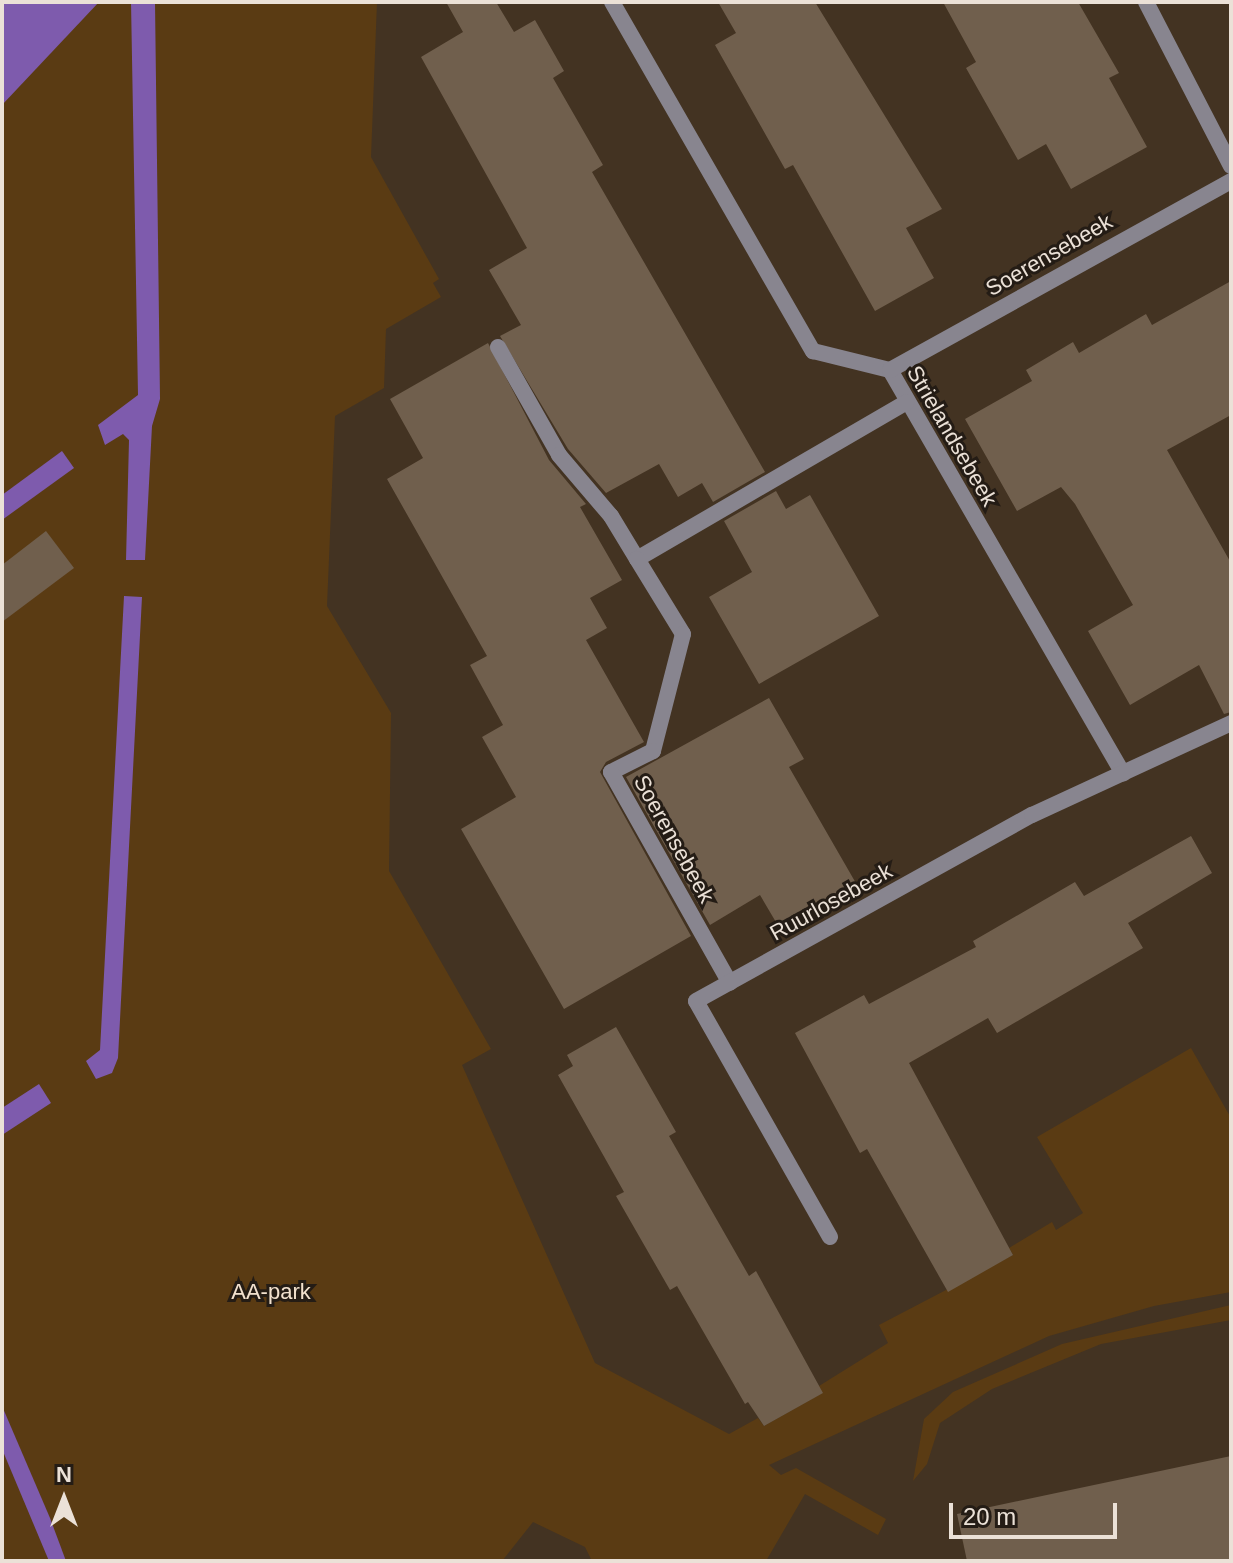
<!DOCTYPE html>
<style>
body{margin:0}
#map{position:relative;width:1233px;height:1563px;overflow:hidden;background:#433322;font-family:Arial,sans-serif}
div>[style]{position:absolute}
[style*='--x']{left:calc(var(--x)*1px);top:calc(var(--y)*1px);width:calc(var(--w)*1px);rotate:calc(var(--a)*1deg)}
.green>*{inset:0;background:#5a3b13}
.water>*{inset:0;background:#7e5bad}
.building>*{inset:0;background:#705f4d}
.minor>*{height:16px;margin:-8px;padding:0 8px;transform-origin:8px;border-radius:8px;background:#88858f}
span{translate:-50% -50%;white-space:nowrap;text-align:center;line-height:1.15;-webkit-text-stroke:6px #241c15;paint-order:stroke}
.street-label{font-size:22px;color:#ebe1d7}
.park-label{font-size:22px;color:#f2e1ce}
.frame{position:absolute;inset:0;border:4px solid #ebe1d7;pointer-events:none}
.north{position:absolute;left:24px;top:1459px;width:80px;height:80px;-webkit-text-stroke:6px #241c15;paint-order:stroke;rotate:0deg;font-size:22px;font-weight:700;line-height:32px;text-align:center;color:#ebe1d7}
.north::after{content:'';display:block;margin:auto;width:28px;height:36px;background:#ebe1d7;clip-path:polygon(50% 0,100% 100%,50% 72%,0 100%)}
.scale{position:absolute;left:949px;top:1503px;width:168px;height:36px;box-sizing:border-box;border:4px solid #ebe1d7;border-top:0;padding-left:10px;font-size:24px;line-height:28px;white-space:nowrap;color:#ebe1d7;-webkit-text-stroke:6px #241c15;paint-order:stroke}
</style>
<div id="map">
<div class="green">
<i style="clip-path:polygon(2px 2px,377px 2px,371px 157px,439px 279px,433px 283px,441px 297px,386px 329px,384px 388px,335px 416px,327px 606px,391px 713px,389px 871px,491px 1049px,462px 1065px,595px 1363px,729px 1434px,758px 1418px,764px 1426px,822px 1393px,819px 1386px,888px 1343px,879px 1325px,1013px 1255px,1009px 1248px,1052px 1222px,1056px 1230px,1083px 1213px,1037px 1137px,1191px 1048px,1231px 1118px,1231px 1292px,1154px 1306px,1049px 1336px,769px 1465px,781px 1475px,796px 1468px,886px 1519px,878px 1535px,805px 1494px,766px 1561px,592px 1561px,585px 1547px,533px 1522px,502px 1561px,2px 1561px)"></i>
<i style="clip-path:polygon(1231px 1305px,1231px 1320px,1101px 1344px,992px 1389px,940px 1423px,927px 1464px,913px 1481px,924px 1419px,953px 1392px,1062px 1344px)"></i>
</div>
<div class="water">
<i style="clip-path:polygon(2px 2px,99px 2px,2px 105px)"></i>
<i style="clip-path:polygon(131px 2px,155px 2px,160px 399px,152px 426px,145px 560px,126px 560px,129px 440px,123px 434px,105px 445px,98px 425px,138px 395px)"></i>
<i style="clip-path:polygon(62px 451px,74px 468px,2px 520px,2px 495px)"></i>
<i style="clip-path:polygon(124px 596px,142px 597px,118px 1058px,112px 1073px,96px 1079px,86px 1061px,100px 1050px)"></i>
<i style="clip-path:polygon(39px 1084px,51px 1103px,2px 1135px,2px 1108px)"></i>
<i style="clip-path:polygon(2px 1406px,50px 1518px,66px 1561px,49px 1561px,2px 1449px)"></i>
</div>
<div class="building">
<i style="clip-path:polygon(446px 2px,496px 2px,514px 32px,535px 20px,564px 71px,553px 78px,603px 165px,592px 172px,765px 472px,713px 502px,702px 483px,678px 497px,659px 464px,606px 493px,568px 449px,500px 336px,521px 325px,489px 270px,527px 248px,421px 57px,463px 32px)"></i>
<i style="clip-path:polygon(718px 2px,815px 2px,942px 209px,906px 228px,934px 278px,875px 311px,793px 165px,785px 169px,715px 45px,736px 33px)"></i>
<i style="clip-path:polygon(943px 2px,1078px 2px,1119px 73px,1109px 78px,1147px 147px,1071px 189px,1046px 144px,1018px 160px,966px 68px,976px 62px)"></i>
<i style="clip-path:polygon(1231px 281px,1231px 415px,1167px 450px,1231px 563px,1231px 712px,1224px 714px,1199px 665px,1130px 705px,1088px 631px,1133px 605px,1075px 504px,1061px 487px,1017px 511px,965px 419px,1032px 381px,1026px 370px,1073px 342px,1079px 353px,1146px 314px,1152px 325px)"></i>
<i style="clip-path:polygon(488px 343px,549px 460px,586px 504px,580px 507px,622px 580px,590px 598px,607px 628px,586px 640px,644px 742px,606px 762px,600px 772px,691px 936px,564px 1009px,461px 829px,516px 797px,482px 737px,503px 725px,470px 665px,487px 656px,387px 479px,423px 458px,390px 399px)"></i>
<i style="clip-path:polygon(776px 491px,786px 509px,810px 495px,879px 616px,759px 684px,709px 597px,752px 572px,724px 521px)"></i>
<i style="clip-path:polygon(46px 531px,74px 568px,2px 622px,2px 565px)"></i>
<i style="clip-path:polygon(769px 698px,804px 759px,789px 767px,857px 885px,780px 929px,760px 895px,710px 925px,626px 777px)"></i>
<i style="clip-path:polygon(1191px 836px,1212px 873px,1128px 923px,1143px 948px,997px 1033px,988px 1018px,909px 1063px,1013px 1255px,948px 1292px,867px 1149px,860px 1153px,795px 1033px,864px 995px,869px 1004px,976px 947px,973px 941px,1075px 882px,1084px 896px)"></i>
<i style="clip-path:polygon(616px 1027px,676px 1132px,669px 1136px,749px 1276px,756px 1271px,823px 1393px,764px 1426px,748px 1402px,745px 1404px,677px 1286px,670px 1290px,616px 1196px,624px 1192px,558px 1075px,573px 1066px,567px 1055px)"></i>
<i style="clip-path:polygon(1231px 1456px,1231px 1561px,967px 1561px,957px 1514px)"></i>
</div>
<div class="minor">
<i style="--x:612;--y:2;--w:403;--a:60.1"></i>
<i style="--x:813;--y:351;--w:79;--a:13.9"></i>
<i style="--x:890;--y:370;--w:466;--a:60"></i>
<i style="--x:1146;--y:2;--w:185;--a:62.6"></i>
<i style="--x:498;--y:347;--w:124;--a:60.5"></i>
<i style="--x:559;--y:455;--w:80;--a:49.6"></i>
<i style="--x:611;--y:516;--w:50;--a:58.8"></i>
<i style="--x:637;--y:559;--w:312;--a:-30.2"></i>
<i style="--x:890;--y:370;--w:390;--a:-29"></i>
<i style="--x:637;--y:559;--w:88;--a:58.5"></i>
<i style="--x:683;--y:634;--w:121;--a:104.4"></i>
<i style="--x:653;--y:751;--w:47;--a:153.4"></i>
<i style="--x:611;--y:772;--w:242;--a:60.6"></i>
<i style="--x:830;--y:1237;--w:271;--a:-119.6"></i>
<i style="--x:696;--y:1001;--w:384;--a:-29"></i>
<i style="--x:1032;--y:815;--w:219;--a:-24.8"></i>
</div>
<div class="street-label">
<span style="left:1049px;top:255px;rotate:-30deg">Soerensebeek</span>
<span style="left:952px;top:436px;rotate:60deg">Strielandsebeek</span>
<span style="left:674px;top:839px;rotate:61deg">Soerensebeek</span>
<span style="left:831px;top:902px;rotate:-29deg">Ruurlosebeek</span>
</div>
<div class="park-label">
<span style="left:271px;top:1292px">AA-park</span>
</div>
<div class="frame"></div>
<div class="north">N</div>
<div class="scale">20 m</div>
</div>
